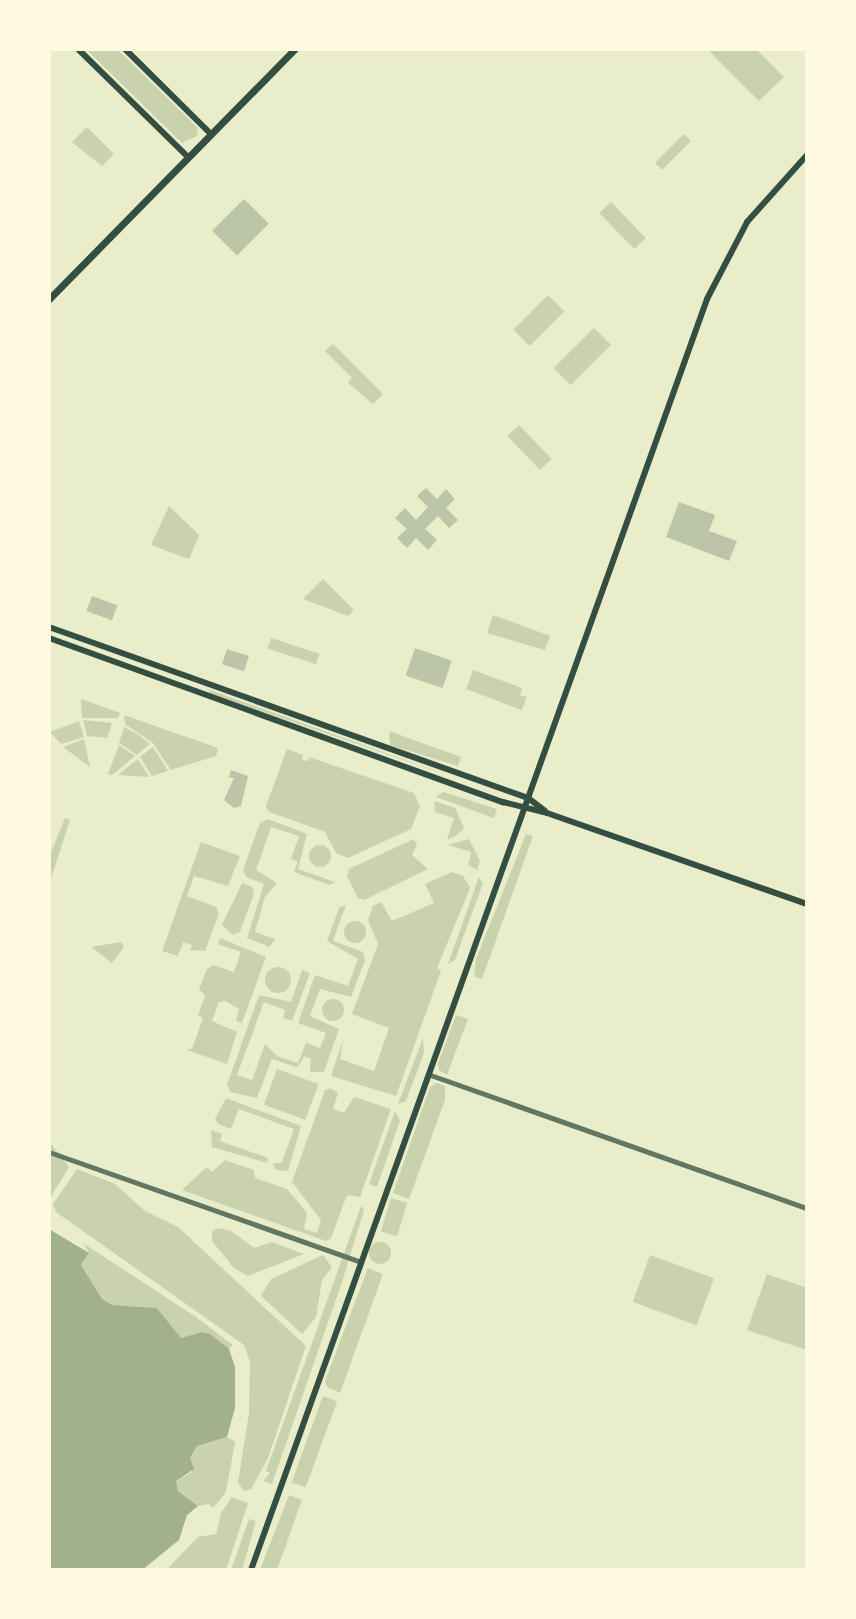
<!DOCTYPE html>
<style>
body{margin:0}
#map{position:relative;width:856px;height:1619px;overflow:hidden;background:#e9edc9;font-family:"Fira Sans",sans-serif}
div>[style]{position:absolute}
[style*='--x']{left:calc(var(--x)*1px);top:calc(var(--y)*1px);width:calc(var(--w)*1px);rotate:calc(var(--a)*1deg)}
.green>*{inset:0;background:#cad2ad;transform-origin:0 0}
.round{border-radius:50%}
.water>*{inset:0;background:#a3b18a}
.building>*{inset:0;background:#bcc5a7;transform-origin:0 0}
.minor>*{height:4.5px;margin:-2.25px;padding:0 2.25px;transform-origin:2.25px;border-radius:2.25px;background:#617663}
.tertiary>*{height:5px;margin:-2.5px;padding:0 2.5px;transform-origin:2.5px;border-radius:2.5px;background:#617663}
.secondary>*{height:6px;margin:-3px;padding:0 3px;transform-origin:3px;border-radius:3px;background:#344e41}
.primary>*{height:7px;margin:-3.5px;padding:0 3.5px;transform-origin:3.5px;border-radius:3.5px;background:#344e41}
span{translate:-50% -50%;white-space:nowrap;text-align:center;line-height:1.15;-webkit-text-stroke:5px #fefae0;paint-order:stroke}
.frame{position:absolute;inset:0;border:51px solid #fefae0;pointer-events:none}
</style>
<div id="map">
<div class="green">
<i style="clip-path:polygon(86px 49px,117px 49px,198px 128px,197px 136px,182px 143px)"></i>
<i style="clip-path:polygon(713px 49px,756px 49px,784px 77px,759px 101px,710px 52px)"></i>
<i style="clip-path:polygon(87px 127px,114px 154px,102px 166px,72px 142px)"></i>
<i style="left:684px;top:134px;width:10px;height:41px;rotate:45deg"></i>
<i style="left:611px;top:202px;width:50px;height:16px;rotate:46deg"></i>
<i style="left:548px;top:295px;width:23px;height:49px;rotate:45deg"></i>
<i style="left:594px;top:328px;width:24px;height:57px;rotate:45deg"></i>
<i style="clip-path:polygon(333px 344px,383px 394px,373px 404px,348px 383px,352px 378px,325px 351px)"></i>
<i style="left:519px;top:425px;width:47px;height:16px;rotate:46deg"></i>
<i style="clip-path:polygon(169px 506px,199px 535px,189px 559px,151px 545px)"></i>
<i style="clip-path:polygon(323px 579px,354px 610px,348px 616px,303px 599px)"></i>
<i style="clip-path:polygon(493px 615px,550px 636px,545px 650px,487px 633px)"></i>
<i style="left:271px;top:638px;width:51px;height:11px;rotate:18deg"></i>
<i style="clip-path:polygon(473px 670px,522px 688px,520px 695px,527px 697px,522px 710px,466px 689px)"></i>
<i style="clip-path:polygon(210px 690px,453px 777px,209px 693px)"></i>
<i style="clip-path:polygon(81px 699px,120px 713px,118px 718px,82px 718px)"></i>
<i style="clip-path:polygon(124px 715px,218px 748px,216px 756px,171px 770px,153px 743px,125px 724px)"></i>
<i style="clip-path:polygon(83px 720px,112px 723px,107px 738px,87px 736px)"></i>
<i style="clip-path:polygon(79px 721px,84px 737px,61px 744px,50px 732px)"></i>
<i style="clip-path:polygon(124px 727px,139px 735px,150px 744px,137px 755px,119px 743px)"></i>
<i style="clip-path:polygon(389px 731px,461px 757px,458px 766px,390px 745px)"></i>
<i style="clip-path:polygon(84px 739px,90px 767px,63px 747px)"></i>
<i style="clip-path:polygon(119px 745px,135px 756px,112px 775px,108px 774px)"></i>
<i style="clip-path:polygon(153px 747px,168px 771px,152px 776px,140px 757px)"></i>
<i style="clip-path:polygon(287px 749px,303px 755px,302px 760px,308px 761px,309px 757px,414px 793px,420px 806px,411px 829px,348px 858px,336px 853px,325px 832px,269px 812px,266px 806px)"></i>
<i style="clip-path:polygon(138px 759px,149px 777px,118px 775px)"></i>
<i style="clip-path:polygon(443px 792px,497px 809px,494px 818px,436px 797px)"></i>
<i style="clip-path:polygon(434px 801px,455px 808px,464px 828px,456px 836px,447px 840px,454px 818px,435px 812px)"></i>
<i style="clip-path:polygon(65px 818px,70px 820px,51px 878px,49px 857px)"></i>
<i style="clip-path:polygon(268px 819px,307px 834px,298px 869px,335px 882px,329px 885px,294px 872px,298px 862px,291px 859px,299px 836px,271px 827px,256px 870px,277px 883px,265px 897px,255px 932px,275px 939px,269px 947px,247px 938px,264px 884px,246px 877px,243px 870px,260px 823px)"></i>
<i style="clip-path:polygon(526px 834px,533px 836px,482px 979px,474px 976px,476px 959px)"></i>
<i style="clip-path:polygon(414px 839px,417px 845px,412px 855px,428px 869px,364px 900px,358px 898px,347px 876px,349px 869px)"></i>
<i style="clip-path:polygon(469px 839px,480px 861px,477px 870px,468px 865px,471px 852px,448px 845px)"></i>
<i style="clip-path:polygon(201px 842px,240px 856px,228px 886px,194px 876px,187px 896px,216px 907px,219px 914px,205px 951px,190px 950px,192px 945px,183px 942px,178px 956px,162px 951px)"></i>
<i class="round" style="left:309px;top:845px;width:22px;height:22px"></i>
<i style="clip-path:polygon(452px 872px,463px 876px,470px 888px,437px 968px,441px 971px,396px 1096px,331px 1076px,343px 1040px,340px 1059px,374px 1071px,389px 1028px,352px 1014px,378px 944px,368px 920px,373px 906px,381px 902px,392px 921px,434px 903px,425px 884px)"></i>
<i style="clip-path:polygon(479px 877px,483px 883px,455px 960px,448px 964px)"></i>
<i style="clip-path:polygon(242px 883px,252px 887px,254px 893px,240px 932px,233px 935px,222px 925px)"></i>
<i style="clip-path:polygon(346px 905px,333px 941px,363px 952px,365px 960px,351px 997px,320px 989px,310px 1016px,339px 1029px,324px 1072px,310px 1072px,311px 1059px,304px 1056px,300px 1064px,296px 1067px,272px 1059px,257px 1098px,230px 1092px,227px 1085px,259px 995px,291px 1002px,302px 970px,310px 973px,292px 1021px,283px 1018px,285px 1010px,264px 1002px,237px 1075px,252px 1080px,265px 1044px,277px 1056px,298px 1063px,306px 1043px,320px 1048px,326px 1033px,298px 1023px,315px 975px,348px 986px,358px 959px,327px 941px,339px 908px)"></i>
<i class="round" style="left:344px;top:921px;width:22px;height:22px"></i>
<i style="clip-path:polygon(220px 938px,266px 957px,242px 1023px,236px 1021px,239px 1009px,225px 1001px,219px 1002px,212px 1021px,237px 1032px,227px 1064px,187px 1050px,192px 1049px,203px 1018px,198px 1015px,205px 996px,199px 989px,207px 969px,213px 965px,234px 972px,241px 952px,218px 944px)"></i>
<i style="clip-path:polygon(121px 942px,124px 947px,112px 963px,91px 947px)"></i>
<i class="round" style="left:265px;top:967px;width:26px;height:26px"></i>
<i class="round" style="left:322px;top:999px;width:22px;height:22px"></i>
<i style="clip-path:polygon(456px 1015px,468px 1019px,447px 1075px,439px 1070px,438px 1063px)"></i>
<i style="clip-path:polygon(423px 1038px,424px 1053px,406px 1101px,398px 1104px)"></i>
<i style="left:277px;top:1069px;width:44px;height:38px;rotate:20deg"></i>
<i style="clip-path:polygon(437px 1083px,445px 1086px,445px 1100px,409px 1199px,393px 1193px,430px 1087px)"></i>
<i style="clip-path:polygon(330px 1088px,338px 1093px,333px 1109px,344px 1113px,354px 1097px,391px 1109px,360px 1197px,347px 1195px,331px 1238px,326px 1241px,182px 1190px,207px 1167px,212px 1172px,225px 1160px,254px 1170px,255px 1178px,287px 1189px,307px 1213px,304px 1229px,317px 1233px,321px 1220px,292px 1182px,325px 1090px)"></i>
<i style="clip-path:polygon(226px 1098px,301px 1126px,288px 1171px,276px 1170px,273px 1164px,282px 1162px,294px 1129px,239px 1109px,231px 1129px,218px 1124px,215px 1119px)"></i>
<i style="clip-path:polygon(395px 1111px,400px 1120px,377px 1187px,369px 1184px)"></i>
<i style="clip-path:polygon(211px 1130px,222px 1134px,220px 1141px,268px 1158px,267px 1163px,212px 1147px)"></i>
<i style="clip-path:polygon(49px 1141px,69px 1167px,49px 1200px)"></i>
<i style="clip-path:polygon(77px 1169px,115px 1184px,145px 1211px,178px 1227px,306px 1346px,268px 1458px,251px 1489px,244px 1491px,238px 1483px,249px 1413px,250px 1362px,244px 1345px,56px 1212px,53px 1204px)"></i>
<i style="left:391px;top:1198px;width:17px;height:35px;rotate:17deg"></i>
<i style="clip-path:polygon(361px 1206px,364px 1210px,343px 1279px,272px 1484px,263px 1481px,270px 1473px,266px 1471px)"></i>
<i style="clip-path:polygon(218px 1228px,231px 1231px,254px 1248px,272px 1242px,304px 1254px,248px 1276px,234px 1268px,212px 1241px,212px 1231px)"></i>
<i class="round" style="left:369px;top:1242px;width:22px;height:22px"></i>
<i style="clip-path:polygon(83px 1243px,196px 1317px,233px 1345px,229px 1349px,197px 1333px,181px 1338px,157px 1308px,111px 1305px,102px 1299px,81px 1265px,89px 1253px)"></i>
<i style="clip-path:polygon(323px 1255px,332px 1267px,322px 1280px,316px 1317px,302px 1334px,261px 1296px,271px 1279px)"></i>
<i style="left:650px;top:1255px;width:68px;height:50px;rotate:20deg"></i>
<i style="clip-path:polygon(368px 1268px,383px 1274px,340px 1393px,327px 1387px,325px 1381px)"></i>
<i style="clip-path:polygon(767px 1274px,807px 1288px,807px 1350px,747px 1330px)"></i>
<i style="left:323px;top:1396px;width:15px;height:92px;rotate:20deg"></i>
<i style="clip-path:polygon(227px 1437px,235px 1442px,226px 1492px,213px 1508px,208px 1504px,198px 1506px,178px 1491px,176px 1481px,192px 1472px,190px 1458px,197px 1446px)"></i>
<i style="clip-path:polygon(289px 1495px,302px 1500px,277px 1570px,260px 1570px)"></i>
<i style="clip-path:polygon(232px 1497px,248px 1503px,226px 1570px,166px 1570px,198px 1537px,216px 1534px,221px 1513px)"></i>
<i style="clip-path:polygon(249px 1519px,256px 1521px,242px 1570px,231px 1570px)"></i>
</div>
<div class="water">
<i style="clip-path:polygon(49px 1229px,89px 1253px,81px 1265px,102px 1299px,112px 1305px,157px 1308px,181px 1338px,201px 1332px,210px 1334px,229px 1349px,235px 1367px,235px 1408px,227px 1437px,197px 1446px,190px 1458px,194px 1469px,176px 1481px,178px 1491px,198px 1506px,187px 1515px,179px 1540px,142px 1570px,49px 1570px)"></i>
</div>
<div class="building">
<i style="left:244px;top:199px;width:35px;height:45px;rotate:45deg"></i>
<i style="clip-path:polygon(426px 488px,437px 499px,446px 489px,455px 499px,446px 508px,458px 520px,449px 528px,438px 516px,425px 529px,437px 540px,428px 550px,416px 538px,407px 548px,397px 538px,407px 529px,395px 518px,405px 508px,416px 520px,428px 507px,417px 496px)"></i>
<i style="clip-path:polygon(679px 502px,715px 515px,709px 531px,737px 541px,729px 561px,666px 537px)"></i>
<i style="left:92px;top:596px;width:27px;height:16px;rotate:20deg"></i>
<i style="left:415px;top:648px;width:39px;height:29px;rotate:19deg"></i>
<i style="left:227px;top:649px;width:23px;height:16px;rotate:18deg"></i>
<i style="clip-path:polygon(231px 770px,248px 776px,241px 806px,234px 808px,224px 800px,234px 778px,229px 777px)"></i>
</div>
<div class="minor">
<i style="--x:428;--y:1074;--w:402;--a:19.5"></i>
</div>
<div class="tertiary">
<i style="--x:49;--y:1152;--w:329;--a:19.4"></i>
</div>
<div class="secondary">
<i style="--x:78;--y:49;--w:154;--a:44.5"></i>
<i style="--x:125;--y:49;--w:121;--a:44.7"></i>
<i style="--x:49;--y:627;--w:509;--a:19.65"></i>
<i style="--x:528;--y:798;--w:21;--a:37"></i>
<i style="--x:49;--y:638;--w:483;--a:19.9"></i>
<i style="--x:503;--y:802;--w:45;--a:14"></i>
<i style="--x:547;--y:813;--w:275;--a:19.3"></i>
<i style="--x:251;--y:1570;--w:1350;--a:-70.26"></i>
<i style="--x:707;--y:299;--w:87;--a:-62.5"></i>
<i style="--x:747;--y:222;--w:90;--a:-48.2"></i>
</div>
<div class="primary">
<i style="--x:49;--y:299;--w:351;--a:-45.5"></i>
</div>
<div class="frame"></div>
</div>
